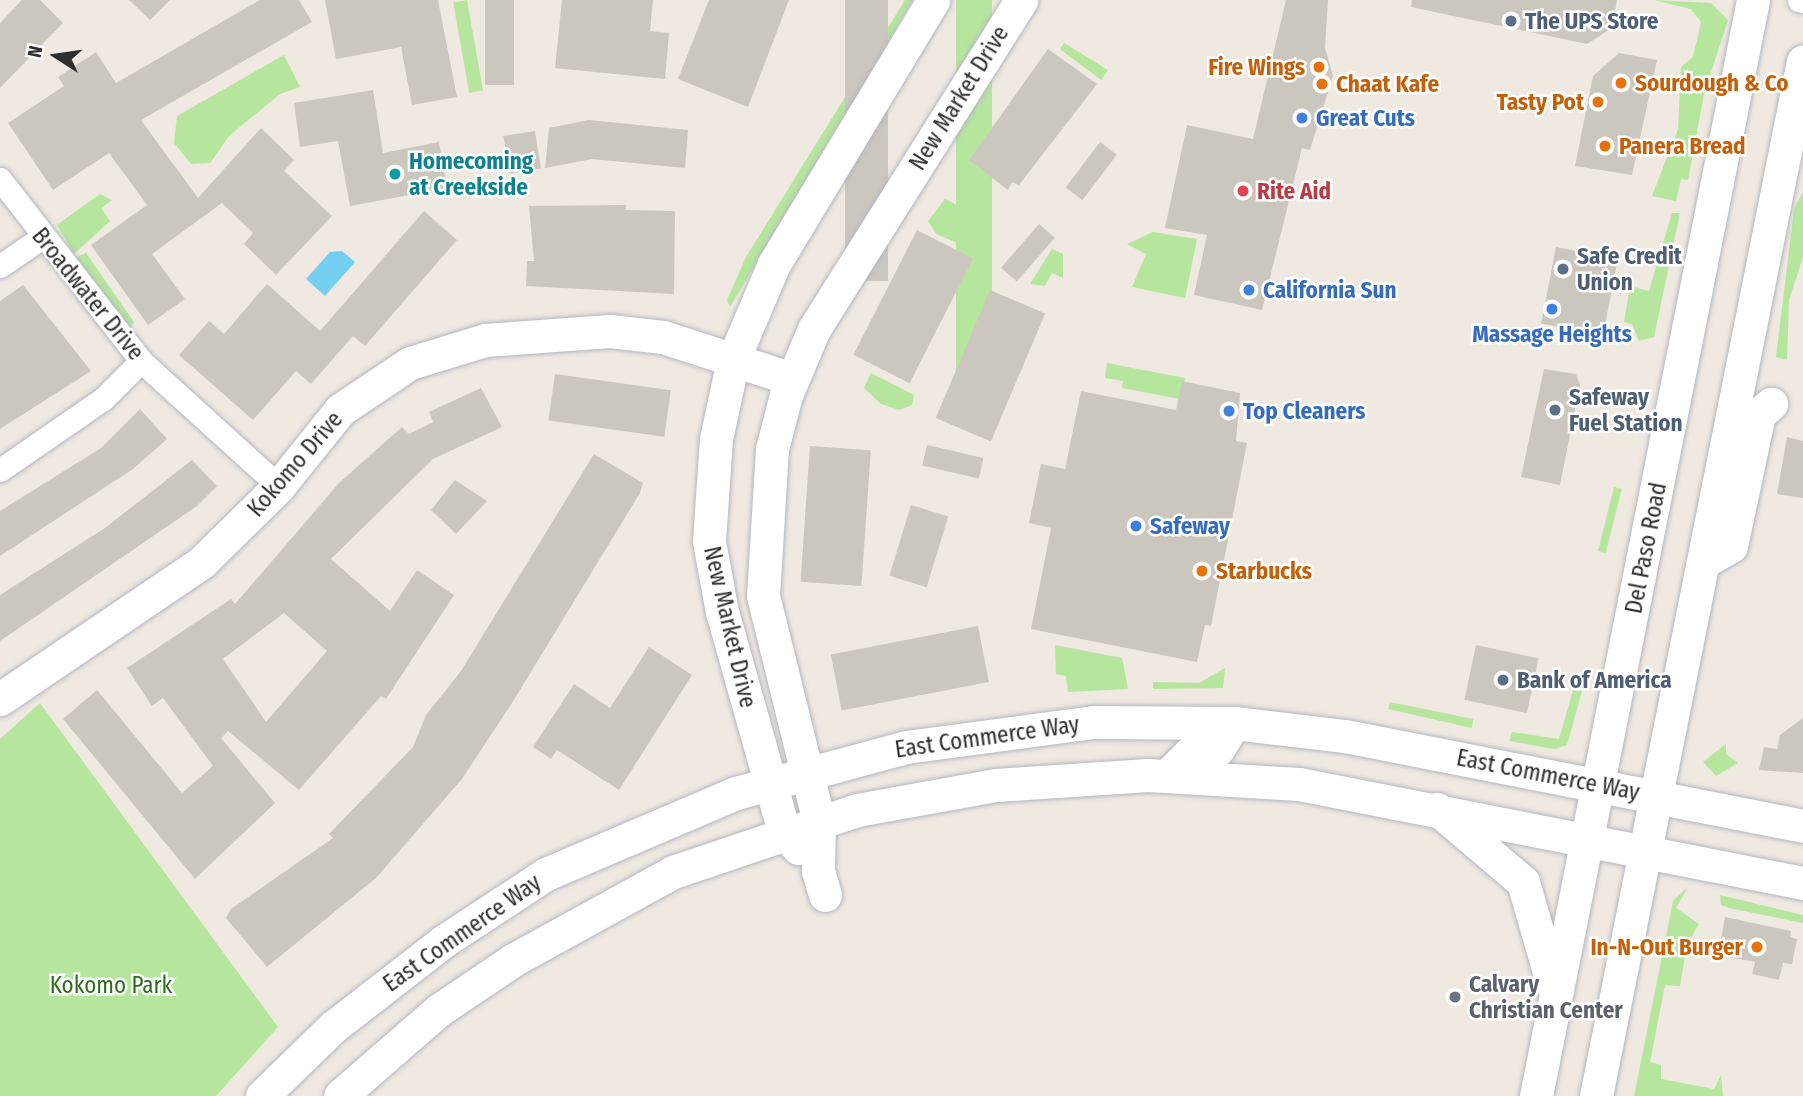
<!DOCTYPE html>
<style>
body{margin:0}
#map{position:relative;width:1803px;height:1096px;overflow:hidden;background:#efe9e1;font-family:"Fira Sans Condensed",sans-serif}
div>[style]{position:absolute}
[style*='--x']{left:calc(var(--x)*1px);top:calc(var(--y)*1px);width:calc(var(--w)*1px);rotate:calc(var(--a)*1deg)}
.green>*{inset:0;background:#b6e59e;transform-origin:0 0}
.water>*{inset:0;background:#75cff0}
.building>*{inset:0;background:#cbc7bf;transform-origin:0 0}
.roads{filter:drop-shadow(0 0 2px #b4b7c1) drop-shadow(0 0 2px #b4b7c1)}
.street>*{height:23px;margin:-11.5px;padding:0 11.5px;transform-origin:11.5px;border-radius:11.5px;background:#fff}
.secondary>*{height:33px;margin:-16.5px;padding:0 16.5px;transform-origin:16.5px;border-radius:16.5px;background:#fff}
.dots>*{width:19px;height:19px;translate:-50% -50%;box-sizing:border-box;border:4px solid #fff;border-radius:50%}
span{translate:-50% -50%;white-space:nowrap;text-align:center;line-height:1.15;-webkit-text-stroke:5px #fff;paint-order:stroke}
.service-label{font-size:23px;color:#4e5e75;font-weight:700}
.left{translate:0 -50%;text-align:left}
.food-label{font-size:23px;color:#c56008;font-weight:700}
.right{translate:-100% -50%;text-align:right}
.street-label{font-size:23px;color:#2e2e2e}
.shop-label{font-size:23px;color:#366cbe;font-weight:700}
.culture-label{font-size:23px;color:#0d838f;font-weight:700}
.health-label{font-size:23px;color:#be3a42;font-weight:700}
.worship-label{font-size:23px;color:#5b616d;font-weight:700}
.park-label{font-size:23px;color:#2c6e1b}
.north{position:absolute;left:21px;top:21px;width:70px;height:70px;-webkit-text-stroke:5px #fff;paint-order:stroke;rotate:282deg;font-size:19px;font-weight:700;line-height:28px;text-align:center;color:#2e2e2e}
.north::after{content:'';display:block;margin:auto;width:24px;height:32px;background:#2e2e2e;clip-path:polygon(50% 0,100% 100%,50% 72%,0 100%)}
</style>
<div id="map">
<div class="green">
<i style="left:467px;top:0;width:92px;height:14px;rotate:80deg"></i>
<i style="clip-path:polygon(905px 0,913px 0,730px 307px,727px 300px,746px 257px)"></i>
<i style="left:956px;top:0;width:36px;height:388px"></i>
<i style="clip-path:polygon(1654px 0,1711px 3px,1728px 20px,1704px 94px,1688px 180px,1681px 179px,1676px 201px,1652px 196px,1678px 129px,1681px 67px,1693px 57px,1701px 22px,1691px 9px)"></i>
<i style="clip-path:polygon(1064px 43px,1108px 70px,1101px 80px,1060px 49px)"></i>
<i style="clip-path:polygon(284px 55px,300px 87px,280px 94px,229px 136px,210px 163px,191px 164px,174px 143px,177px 116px)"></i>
<i style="clip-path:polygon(1803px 192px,1803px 257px,1789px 300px,1787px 360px,1776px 357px,1794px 209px)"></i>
<i style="clip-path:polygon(100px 194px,112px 200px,101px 208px,110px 221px,74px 254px,57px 225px)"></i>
<i style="clip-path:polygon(945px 199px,987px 221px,967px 247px,936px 234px,928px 221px)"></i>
<i style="clip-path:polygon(1672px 213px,1680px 213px,1654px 337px,1639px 341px,1632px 324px,1624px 322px,1630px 286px,1649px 291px)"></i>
<i style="clip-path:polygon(1153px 232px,1197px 239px,1185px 298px,1132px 287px,1146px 254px,1127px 244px)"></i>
<i style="clip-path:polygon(1052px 249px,1063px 254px,1063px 278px,1052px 273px,1045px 286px,1030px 284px)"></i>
<i style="clip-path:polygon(86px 253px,134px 322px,130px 328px,76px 257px)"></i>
<i style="clip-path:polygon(1107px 363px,1185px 378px,1180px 399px,1122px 388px,1123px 381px,1105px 378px)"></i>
<i style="clip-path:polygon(871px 373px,914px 395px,912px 405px,900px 410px,881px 404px,864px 388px)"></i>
<i style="left:1614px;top:487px;width:8px;height:66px;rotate:14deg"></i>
<i style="clip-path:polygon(1055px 645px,1122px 658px,1128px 689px,1068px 692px,1066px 676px,1056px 674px)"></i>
<i style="clip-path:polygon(1225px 668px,1223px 688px,1153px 689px,1153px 682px,1199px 683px)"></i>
<i style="clip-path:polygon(1573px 690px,1582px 691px,1567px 745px,1554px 749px,1509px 741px,1512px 732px,1559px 739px)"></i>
<i style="clip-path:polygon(1390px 702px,1473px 719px,1472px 728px,1388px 709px)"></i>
<i style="clip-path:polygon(40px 703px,278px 1027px,216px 1096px,0 1096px,0 739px)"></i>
<i style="clip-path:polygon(1726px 744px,1726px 754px,1738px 763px,1716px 776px,1703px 762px)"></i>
<i style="clip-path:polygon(1688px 887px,1676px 908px,1699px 924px,1687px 944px,1680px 986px,1665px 985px,1650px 1062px,1661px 1065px,1661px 1079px,1714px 1089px,1721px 1075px,1723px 1096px,1634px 1096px,1673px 901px)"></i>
<i style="clip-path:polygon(1720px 895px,1803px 915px,1803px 923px,1729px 908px,1721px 905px)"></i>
</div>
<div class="water">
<i style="clip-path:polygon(342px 251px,355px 262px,325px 296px,306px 279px,330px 252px)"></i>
</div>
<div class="building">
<i style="clip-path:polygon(22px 0,40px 0,63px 23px,0 88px,0 23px)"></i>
<i style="clip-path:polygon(129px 0,170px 0,150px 20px)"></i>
<i style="clip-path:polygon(260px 0,299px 0,312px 22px,141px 120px,198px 198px,261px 128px,294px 160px,284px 171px,332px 216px,276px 275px,244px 244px,253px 233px,222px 203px,152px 254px,185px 299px,148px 325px,91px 245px,147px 205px,109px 153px,53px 190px,8px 123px,64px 86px,58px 77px,96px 52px,116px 83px)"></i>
<i style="clip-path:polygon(325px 0,438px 0,457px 97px,412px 105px,401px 47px,336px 59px)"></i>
<i style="left:485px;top:0;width:29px;height:85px"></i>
<i style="clip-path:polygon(562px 0,653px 0,650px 31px,669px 33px,665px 79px,555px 68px)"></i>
<i style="clip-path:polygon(709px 0,789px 0,748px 107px,678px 79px)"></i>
<i style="left:845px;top:0;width:43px;height:281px"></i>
<i style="clip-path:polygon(1286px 0,1328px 0,1325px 48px,1333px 76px,1310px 150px,1302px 148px,1262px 310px,1194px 295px,1207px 235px,1165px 228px,1187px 125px,1253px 139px)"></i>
<i style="clip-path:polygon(1412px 0,1617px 0,1612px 28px,1587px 44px,1411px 7px)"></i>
<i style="clip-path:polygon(1048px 49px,1097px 84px,1019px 185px,1012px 182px,1008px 190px,969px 160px)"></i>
<i style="clip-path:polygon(1619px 53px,1657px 60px,1632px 175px,1575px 166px,1593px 76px)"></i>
<i style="clip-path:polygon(373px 90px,383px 153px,439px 142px,447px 188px,350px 206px,338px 141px,300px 147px,294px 103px)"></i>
<i style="clip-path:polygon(589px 120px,688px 130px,685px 168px,592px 159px,545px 168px,549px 128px)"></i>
<i style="left:535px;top:131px;width:38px;height:32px;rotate:81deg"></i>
<i style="left:1100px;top:142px;width:21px;height:57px;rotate:37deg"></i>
<i style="clip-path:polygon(626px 205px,626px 210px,675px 211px,674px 294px,526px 286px,527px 261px,534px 261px,529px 206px)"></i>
<i style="clip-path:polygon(424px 211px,457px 240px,365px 346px,353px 336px,311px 384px,296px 371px,253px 420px,179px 355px,209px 321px,224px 334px,267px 284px,320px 331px)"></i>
<i style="left:1039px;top:224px;width:21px;height:58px;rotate:41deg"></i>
<i style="left:917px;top:230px;width:63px;height:140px;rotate:27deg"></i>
<i style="left:1556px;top:247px;width:63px;height:78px;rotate:11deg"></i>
<i style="clip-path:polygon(23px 285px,91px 371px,0 429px,0 301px)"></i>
<i style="left:990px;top:290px;width:60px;height:139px;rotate:23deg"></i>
<i style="clip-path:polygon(1544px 369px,1576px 374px,1580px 385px,1560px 485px,1521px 477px)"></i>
<i style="left:555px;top:374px;width:117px;height:47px;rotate:8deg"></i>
<i style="clip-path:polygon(1182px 381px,1240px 393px,1236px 441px,1247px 443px,1211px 626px,1205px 625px,1197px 662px,1031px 629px,1051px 528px,1029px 523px,1041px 464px,1065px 469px,1081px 391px,1176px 410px)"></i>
<i style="clip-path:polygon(evenodd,481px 388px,502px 427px,433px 459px,331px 559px,390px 611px,417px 570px,454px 595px,386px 699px,381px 696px,299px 790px,228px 731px,221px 738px,275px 803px,195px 879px,63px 719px,97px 690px,182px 793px,213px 766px,163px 698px,152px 706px,127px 668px,231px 599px,235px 604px,339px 483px,402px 427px,409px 434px,433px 422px,429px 412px,481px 388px,284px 613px,327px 651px,266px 722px,223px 659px,284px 613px)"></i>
<i style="clip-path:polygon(140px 409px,167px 439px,133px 469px,0 556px,0 511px,101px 448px)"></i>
<i style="clip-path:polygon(1787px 437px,1803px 441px,1803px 498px,1777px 494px)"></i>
<i style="left:927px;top:445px;width:58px;height:21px;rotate:13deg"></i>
<i style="left:810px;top:446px;width:61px;height:136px;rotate:4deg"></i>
<i style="clip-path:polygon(594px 454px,643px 483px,640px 493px,512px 703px,462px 779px,376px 878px,267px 967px,226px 918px,231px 909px,333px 838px,329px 834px,413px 747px,426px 715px,461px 671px)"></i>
<i style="clip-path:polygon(192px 460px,217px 486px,197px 506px,0 641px,0 595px,105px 528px)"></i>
<i style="clip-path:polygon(455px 480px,487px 501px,456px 534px,431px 510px)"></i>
<i style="left:911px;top:505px;width:39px;height:74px;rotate:17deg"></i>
<i style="left:978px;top:626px;width:57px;height:150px;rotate:79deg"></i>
<i style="left:1476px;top:645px;width:64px;height:56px;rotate:12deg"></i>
<i style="clip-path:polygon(649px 647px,692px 675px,619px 790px,557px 750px,551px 759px,533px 747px,574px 684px,610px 708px)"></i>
<i style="clip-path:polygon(1803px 718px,1803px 773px,1759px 770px,1764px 747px,1777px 749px,1780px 735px)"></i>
<i style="clip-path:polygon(1725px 917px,1791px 931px,1790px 937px,1797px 939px,1792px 964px,1783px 963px,1779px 980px,1752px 974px,1755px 962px,1718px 955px)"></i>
</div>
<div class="roads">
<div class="street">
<i style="--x:1799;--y:0;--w:4;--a:14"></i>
<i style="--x:0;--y:179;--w:230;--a:52.2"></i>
<i style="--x:141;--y:361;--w:186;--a:42.2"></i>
<i style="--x:0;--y:266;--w:50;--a:-34.3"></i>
<i style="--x:0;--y:470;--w:125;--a:-34.6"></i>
<i style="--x:103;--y:399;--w:54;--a:-45"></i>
</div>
<div class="secondary">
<i style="--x:1705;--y:561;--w:30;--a:-30"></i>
<i style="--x:1731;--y:546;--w:135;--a:-78"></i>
<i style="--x:1759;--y:414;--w:16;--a:-40"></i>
<i style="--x:0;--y:699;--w:244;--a:-34.1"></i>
<i style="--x:202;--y:562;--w:108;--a:-44.6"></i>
<i style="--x:279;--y:486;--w:97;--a:-51.2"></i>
<i style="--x:340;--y:410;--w:84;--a:-33.9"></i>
<i style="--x:410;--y:363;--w:78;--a:-17"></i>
<i style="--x:485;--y:340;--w:125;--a:-4.1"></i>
<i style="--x:610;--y:331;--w:53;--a:6.5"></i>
<i style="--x:663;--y:337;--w:136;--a:18"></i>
<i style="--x:1167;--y:776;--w:33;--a:-45"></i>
<i style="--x:1190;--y:753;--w:28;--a:-8"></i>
<i style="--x:1218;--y:749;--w:31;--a:-58"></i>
<i style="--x:1437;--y:809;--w:113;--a:40.3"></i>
<i style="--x:1523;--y:882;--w:108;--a:73.9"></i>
<i style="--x:798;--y:848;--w:21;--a:-131"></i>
<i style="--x:784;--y:832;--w:229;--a:-105.7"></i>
<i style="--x:722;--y:612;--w:72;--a:-100.4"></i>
<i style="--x:709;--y:541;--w:102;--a:-86.1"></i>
<i style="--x:716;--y:439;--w:81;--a:-77.9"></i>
<i style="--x:733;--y:360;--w:104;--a:-66.9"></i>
<i style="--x:774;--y:264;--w:308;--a:-58.9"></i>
<i style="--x:825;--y:895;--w:25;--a:-106"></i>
<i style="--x:818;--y:871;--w:49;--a:-88.8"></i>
<i style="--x:819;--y:822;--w:233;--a:-103.9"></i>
<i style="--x:763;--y:596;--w:147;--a:-86.5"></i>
<i style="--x:772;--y:449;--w:56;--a:-75.5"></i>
<i style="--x:786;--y:395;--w:72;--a:-67"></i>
<i style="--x:814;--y:329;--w:389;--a:-57.8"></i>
<i style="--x:262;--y:1096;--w:99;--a:-44.2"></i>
<i style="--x:333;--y:1027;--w:140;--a:-37.8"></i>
<i style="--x:444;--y:941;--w:122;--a:-33.3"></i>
<i style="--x:546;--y:874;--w:207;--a:-23.1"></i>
<i style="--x:736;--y:793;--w:176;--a:-15.1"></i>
<i style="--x:906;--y:747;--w:189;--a:-7.6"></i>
<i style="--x:1093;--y:722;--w:141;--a:0.4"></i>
<i style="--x:1234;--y:723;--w:112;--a:6.7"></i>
<i style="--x:1345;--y:736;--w:467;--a:11.1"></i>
<i style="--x:340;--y:1096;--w:131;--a:-41"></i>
<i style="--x:439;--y:1010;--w:89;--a:-34"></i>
<i style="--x:513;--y:960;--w:183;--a:-28.8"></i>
<i style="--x:673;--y:872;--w:194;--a:-18.6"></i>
<i style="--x:857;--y:810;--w:141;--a:-10.2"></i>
<i style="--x:996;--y:785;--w:152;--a:-3.8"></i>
<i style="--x:1148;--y:775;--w:151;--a:3.4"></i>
<i style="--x:1299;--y:784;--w:514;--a:11.11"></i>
<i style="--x:1536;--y:1096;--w:1117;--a:-78.8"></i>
<i style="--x:1596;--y:1096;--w:1055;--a:-78.69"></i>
</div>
</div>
<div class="dots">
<i style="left:1511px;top:21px;background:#5c6f8a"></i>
<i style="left:1319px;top:67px;background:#e8710a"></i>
<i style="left:1621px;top:83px;background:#e8710a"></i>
<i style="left:1322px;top:84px;background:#e8710a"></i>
<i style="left:1598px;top:102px;background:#e8710a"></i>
<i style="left:1302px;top:118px;background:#3f7fe0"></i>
<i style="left:1605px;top:146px;background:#e8710a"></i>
<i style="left:395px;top:174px;background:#0f9aa8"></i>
<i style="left:1243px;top:191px;background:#e0444e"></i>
<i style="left:1563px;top:269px;background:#5c6f8a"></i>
<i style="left:1249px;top:290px;background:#3f7fe0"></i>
<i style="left:1552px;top:309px;background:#3f7fe0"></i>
<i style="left:1555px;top:410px;background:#5c6f8a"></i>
<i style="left:1229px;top:411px;background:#3f7fe0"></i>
<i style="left:1136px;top:526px;background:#3f7fe0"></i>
<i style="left:1202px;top:571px;background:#e8710a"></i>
<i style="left:1503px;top:680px;background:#5c6f8a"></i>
<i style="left:1757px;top:947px;background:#e8710a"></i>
<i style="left:1455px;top:997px;background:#6b7280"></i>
</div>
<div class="service-label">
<span class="left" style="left:1525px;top:21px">The UPS Store</span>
<span class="left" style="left:1577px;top:269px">Safe Credit<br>Union</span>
<span class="left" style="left:1569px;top:410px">Safeway<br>Fuel Station</span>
<span class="left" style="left:1517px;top:680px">Bank of America</span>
</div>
<div class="food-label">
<span class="right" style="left:1305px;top:67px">Fire Wings</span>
<span class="left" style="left:1635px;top:83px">Sourdough &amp; Co</span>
<span class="left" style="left:1336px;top:84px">Chaat Kafe</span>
<span class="right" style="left:1584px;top:102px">Tasty Pot</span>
<span class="left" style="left:1619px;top:146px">Panera Bread</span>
<span class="left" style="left:1216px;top:571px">Starbucks</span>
<span class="right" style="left:1743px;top:947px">In-N-Out Burger</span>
</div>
<div class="street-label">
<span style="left:959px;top:98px;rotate:-58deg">New Market Drive</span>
<span style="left:88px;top:294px;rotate:51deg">Broadwater Drive</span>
<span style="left:295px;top:464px;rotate:-49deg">Kokomo Drive</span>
<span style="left:1646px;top:548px;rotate:-79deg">Del Paso Road</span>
<span style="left:730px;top:627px;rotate:77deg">New Market Drive</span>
<span style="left:987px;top:737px;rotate:-8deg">East Commerce Way</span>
<span style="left:1548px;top:775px;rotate:11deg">East Commerce Way</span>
<span style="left:462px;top:933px;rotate:-35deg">East Commerce Way</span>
</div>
<div class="shop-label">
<span class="left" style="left:1316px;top:118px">Great Cuts</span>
<span class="left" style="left:1263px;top:290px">California Sun</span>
<span style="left:1552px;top:334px">Massage Heights</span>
<span class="left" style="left:1243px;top:411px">Top Cleaners</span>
<span class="left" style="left:1150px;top:526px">Safeway</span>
</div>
<div class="culture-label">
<span class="left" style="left:409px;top:174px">Homecoming<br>at Creekside</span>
</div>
<div class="health-label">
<span class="left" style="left:1257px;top:191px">Rite Aid</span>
</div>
<div class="worship-label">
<span class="left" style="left:1469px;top:997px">Calvary<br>Christian Center</span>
</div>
<div class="park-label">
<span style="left:111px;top:985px">Kokomo Park</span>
</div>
<div class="north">N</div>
</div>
